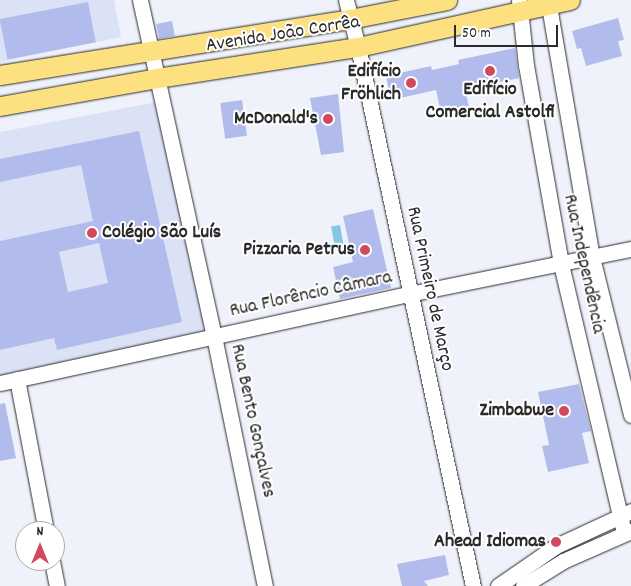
<!DOCTYPE html>
<meta charset="utf-8">
<style>
body{margin:0}
#map{position:relative;width:631px;height:586px;overflow:hidden;background:#eff2fb;font-family:Dekko,sans-serif}
div>[style]{position:absolute}
[style*='--x']{left:calc(var(--x)*1px);top:calc(var(--y)*1px);width:calc(var(--w)*1px);rotate:calc(var(--a)*1deg)}
.built>*{inset:0;background:#dce2f6}
.water>*{inset:0;background:#85c5e5;transform-origin:0 0}
.building>*{inset:0;background:#b1bcec;transform-origin:0 0}
.roads{filter:drop-shadow(0 0 1px #2b2b2b) drop-shadow(0 0 1px #2b2b2b)}
.minor>*{height:15px;margin:-7.5px;padding:0 7.5px;transform-origin:7.5px;border-radius:7.5px;background:#fff}
.major>*{height:19px;margin:-9.5px;padding:0 9.5px;transform-origin:9.5px;border-radius:9.5px;background:#fde080}
.dots>*{width:14px;height:14px;translate:-50% -50%;box-sizing:border-box;border:2px solid #fff;border-radius:50%}
span{translate:-50% -50%;white-space:nowrap;text-align:center;line-height:1.15;-webkit-text-stroke:4px #fff;paint-order:stroke}
.street-label{font-size:20px;color:#2b2b2b}
.poi-label{font-size:20px;color:#2b2b2b;font-weight:700}
.right{translate:-100% -50%;text-align:right}
.left{translate:0 -50%;text-align:left}
.north{position:absolute;left:15px;top:521px;width:50px;height:50px;box-sizing:border-box;background:#fff;border:1px solid #aaa;border-radius:50%;rotate:0deg;font-size:14px;font-weight:700;line-height:20px;text-align:center;color:#2b2b2b}
.north::after{content:'';display:block;margin:auto;width:18px;height:22px;background:#d1495b;clip-path:polygon(50% 0,100% 100%,50% 72%,0 100%)}
.scale{position:absolute;left:454px;top:25px;width:104px;height:22px;box-sizing:border-box;border:2px solid #2b2b2b;border-top:0;padding-left:6px;font-size:15px;line-height:18px;white-space:nowrap;color:#2b2b2b;-webkit-text-stroke:4px #fff;paint-order:stroke}
</style>
<div id="map">
<div class="built">
<i style="clip-path:polygon(0 0,114px 0,121px 37px,0 62px)"></i>
<i style="clip-path:polygon(157px 102px,206px 334px,0 377px,0 132px)"></i>
</div>
<div class="water">
<i style="left:340px;top:225px;width:22px;height:9px;rotate:80deg"></i>
</div>
<div class="building">
<i style="left:88px;top:2px;width:41px;height:90px;rotate:79deg"></i>
<i style="clip-path:polygon(618px 18px,624px 40px,618px 41px,622px 56px,586px 66px,581px 48px,577px 49px,572px 31px)"></i>
<i style="left:172px;top:21px;width:15px;height:16px;rotate:79deg"></i>
<i style="clip-path:polygon(515px 48px,519px 78px,465px 90px,470px 111px,442px 117px,436px 90px,391px 100px,386px 76px,431px 66px,432px 70px,459px 64px,458px 60px)"></i>
<i style="clip-path:polygon(338px 94px,344px 152px,321px 155px,310px 98px)"></i>
<i style="left:242px;top:100px;width:36px;height:22px;rotate:82deg"></i>
<i style="clip-path:polygon(evenodd,139px 131px,182px 322px,57px 350px,54px 338px,0 350px,0 241px,93px 221px,81px 165px,0 182px,0 159px,139px 131px,99px 243px,108px 283px,68px 292px,59px 252px,99px 243px)"></i>
<i style="clip-path:polygon(373px 209px,391px 288px,340px 299px,333px 267px,353px 262px,343px 216px)"></i>
<i style="clip-path:polygon(579px 384px,591px 431px,582px 433px,589px 463px,548px 472px,542px 446px,549px 445px,538px 392px)"></i>
<i style="clip-path:polygon(5px 403px,16px 458px,0 461px,0 404px)"></i>
<i style="clip-path:polygon(445px 555px,449px 575px,424px 581px,428px 586px,402px 586px,397px 564px)"></i>
</div>
<div class="roads">
<div class="minor">
<i style="--x:140;--y:0;--w:344;--a:77.6"></i>
<i style="--x:214;--y:336;--w:255;--a:78.5"></i>
<i style="--x:346;--y:0;--w:49;--a:75.7"></i>
<i style="--x:358;--y:47;--w:551;--a:77.96"></i>
<i style="--x:519;--y:0;--w:65;--a:83.9"></i>
<i style="--x:526;--y:65;--w:202;--a:80"></i>
<i style="--x:561;--y:264;--w:276;--a:76.8"></i>
<i style="--x:549;--y:6;--w:255;--a:80.3"></i>
<i style="--x:592;--y:257;--w:163;--a:76.1"></i>
<i style="--x:17;--y:379;--w:155;--a:79.2"></i>
<i style="--x:0;--y:383;--w:419;--a:-12.3"></i>
<i style="--x:409;--y:294;--w:227;--a:-11.5"></i>
<i style="--x:52;--y:561;--w:25;--a:79"></i>
<i style="--x:498;--y:586;--w:70;--a:-34.6"></i>
<i style="--x:556;--y:546;--w:83;--a:-25"></i>
<i style="--x:523;--y:586;--w:47;--a:-32"></i>
<i style="--x:563;--y:561;--w:74;--a:-23.8"></i>
</div>
<div class="major">
<i style="--x:0;--y:75;--w:354;--a:-9.1"></i>
<i style="--x:350;--y:19;--w:99;--a:-11.1"></i>
<i style="--x:0;--y:106;--w:159;--a:-10.1"></i>
<i style="--x:157;--y:78;--w:203;--a:-8.8"></i>
<i style="--x:358;--y:47;--w:217;--a:-12.5"></i>
</div>
</div>
<div class="dots">
<i style="left:490px;top:71px;background:#d1495b"></i>
<i style="left:411px;top:83px;background:#d1495b"></i>
<i style="left:328px;top:119px;background:#d1495b"></i>
<i style="left:92px;top:233px;background:#d1495b"></i>
<i style="left:365px;top:250px;background:#d1495b"></i>
<i style="left:564px;top:411px;background:#d1495b"></i>
<i style="left:556px;top:542px;background:#d1495b"></i>
</div>
<div class="street-label">
<span style="left:283px;top:35px;rotate:-9deg">Avenida João Corrêa</span>
<span style="left:583px;top:264px;rotate:78deg">Rua Independência</span>
<span style="left:429px;top:289px;rotate:78deg">Rua Primeiro de Março</span>
<span style="left:311px;top:295px;rotate:-12deg">Rua Florêncio Câmara</span>
<span style="left:252px;top:421px;rotate:78deg">Rua Bento Gonçalves</span>
</div>
<div class="poi-label">
<span class="right" style="left:401px;top:84px">Edifício<br>Fröhlich</span>
<span style="left:490px;top:102px">Edifício<br>Comercial Astolfi</span>
<span class="right" style="left:318px;top:119px">McDonald's</span>
<span class="left" style="left:102px;top:233px">Colégio São Luís</span>
<span class="right" style="left:355px;top:250px">Pizzaria Petrus</span>
<span class="right" style="left:554px;top:411px">Zimbabwe</span>
<span class="right" style="left:546px;top:542px">Ahead Idiomas</span>
</div>
<div class="north">N</div>
<div class="scale">50 m</div>
</div>
